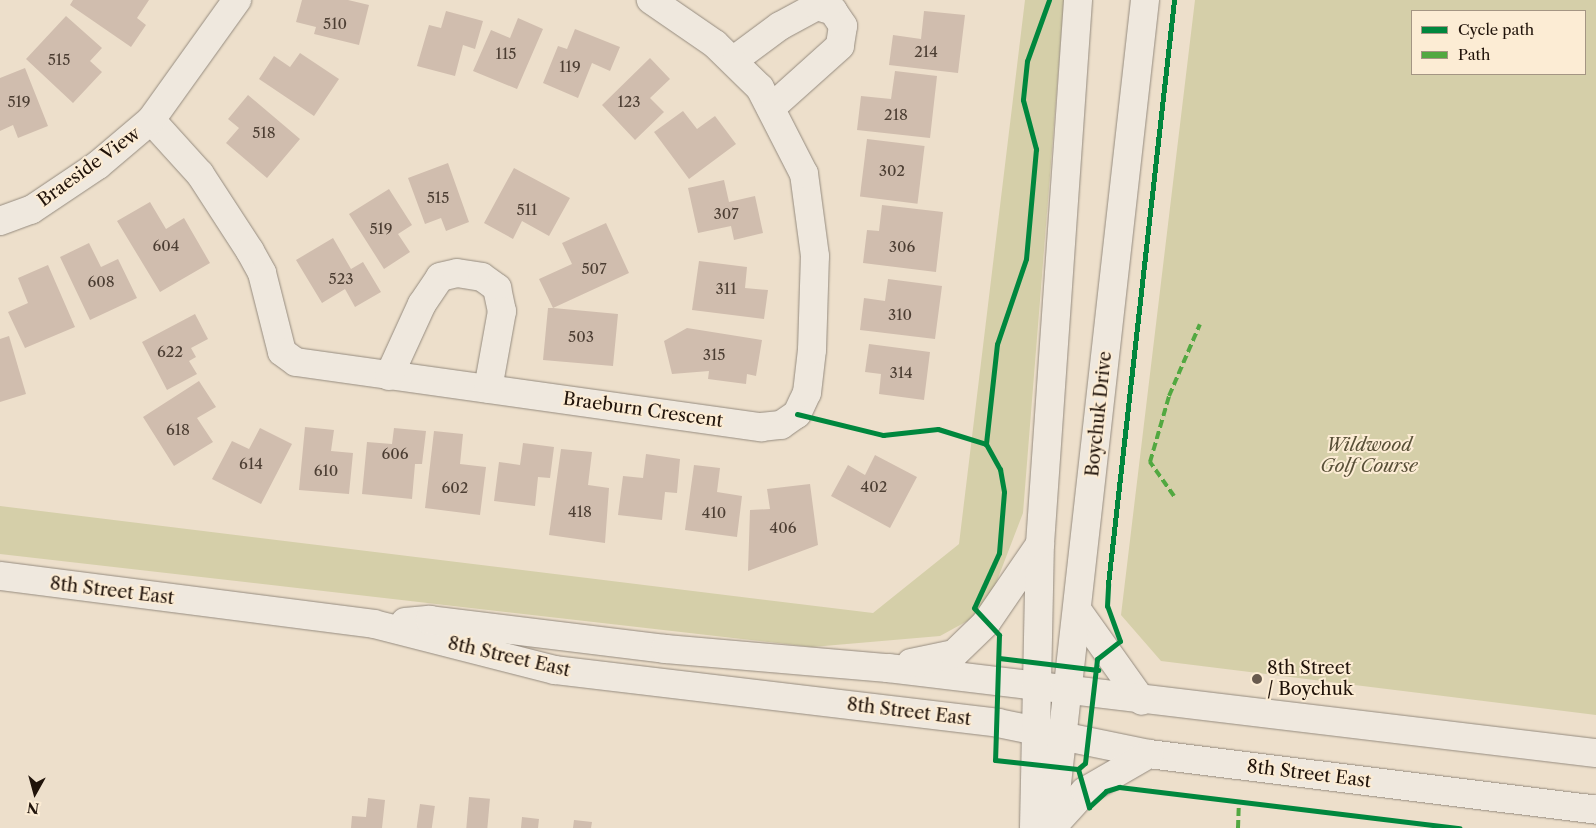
<!DOCTYPE html>
<style>
body{margin:0}
#map{position:relative;width:1596px;height:828px;overflow:hidden;background:#eddfcb;font-family:"Libre Caslon Text",serif}
div>[style]{position:absolute}
[style*='--x']{left:calc(var(--x)*1px);top:calc(var(--y)*1px);width:calc(var(--w)*1px);rotate:calc(var(--a)*1deg)}
.green>*{inset:0;background:#d5cfa9}
.building>*{inset:0;background:#d0bdae;transform-origin:0 0}
.roads{filter:drop-shadow(0 0 1px #958b7f) drop-shadow(0 0 1px #958b7f)}
.street>*{height:28px;margin:-14px;padding:0 14px;transform-origin:14px;border-radius:14px;background:#efe8de}
.secondary>*{height:28px;margin:-14px;padding:0 14px;transform-origin:14px;border-radius:14px;background:#efe8de}
.quiet>*{height:4px;margin-top:-2px;transform-origin:0;background:repeating-linear-gradient(90deg,#52a841 0 8px,transparent 0 12px)}
.cycleway>*{height:5px;margin:-2.5px;padding:0 2.5px;transform-origin:2.5px;border-radius:2.5px;background:#00873e}
.dots>*{width:14px;height:14px;translate:-50% -50%;box-sizing:border-box;border:2px solid #fcecd4;border-radius:50%}
span{translate:-50% -50%;white-space:nowrap;text-align:center;line-height:1.15;-webkit-text-stroke:4px #fcecd4;paint-order:stroke}
.number-label{font-size:15px;color:#4c3e33}
.number-label span{-webkit-text-stroke-width:0}
.street-label{font-size:18px;color:#20130a}
.park-label{font-size:18px;color:#595038;font-style:italic}
.poi-label{font-size:18px;color:#20130a}
.left{translate:0 -50%;text-align:left}
.legend{position:absolute;left:1411px;top:10px;width:175px;height:65px;box-sizing:border-box;background:#fcecd4;border:1px solid #a49583;margin:0;padding:6px 9px;list-style:none;font-size:15px;color:#20130a}
.legend li{display:flex;align-items:center;gap:10px;height:25px}
.legend b{width:25px;border:1px solid #a49583}
.north{position:absolute;left:10px;top:768px;width:50px;height:50px;-webkit-text-stroke:4px #fcecd4;paint-order:stroke;rotate:187deg;font-size:14px;font-weight:700;line-height:20px;text-align:center;color:#20130a}
.north::after{content:'';display:block;margin:auto;width:18px;height:22px;background:#20130a;clip-path:polygon(50% 0,100% 100%,50% 72%,0 100%)}
</style>
<div id="map">
<div class="green">
<i style="clip-path:polygon(1025px 0,1064px 0,1023px 513px,993px 591px,971px 619px,940px 636px,812px 647px,0 554px,0 506px,873px 613px,959px 544px)"></i>
<i style="clip-path:polygon(evenodd,1195px 0,1596px 0,1596px 715px,1161px 661px,1121px 615px,1195px 0,1412px 11px,1585px 11px,1585px 74px,1412px 74px,1412px 11px)"></i>
</div>
<div class="building">
<i style="clip-path:polygon(73px 0,149px 0,137px 18px,146px 25px,131px 47px,70px 5px)"></i>
<i style="clip-path:polygon(302px 0,348px 0,369px 5px,359px 45px,314px 34px,316px 27px,296px 22px)"></i>
<i style="clip-path:polygon(446px 11px,483px 21px,475px 49px,463px 45px,455px 76px,417px 66px,429px 25px,441px 28px)"></i>
<i style="clip-path:polygon(924px 11px,965px 15px,958px 73px,889px 65px,893px 35px,921px 39px)"></i>
<i style="clip-path:polygon(66px 16px,102px 48px,90px 61px,102px 72px,73px 103px,26px 59px)"></i>
<i style="clip-path:polygon(518px 18px,543px 29px,517px 89px,473px 71px,491px 30px,510px 38px)"></i>
<i style="clip-path:polygon(575px 29px,620px 47px,610px 71px,592px 63px,578px 98px,543px 83px,558px 46px,567px 49px)"></i>
<i style="clip-path:polygon(300px 53px,339px 79px,314px 116px,259px 79px,274px 56px,290px 67px)"></i>
<i style="clip-path:polygon(650px 58px,670px 79px,650px 98px,664px 112px,635px 140px,602px 105px)"></i>
<i style="clip-path:polygon(25px 68px,48px 126px,18px 138px,13px 125px,0 131px,0 78px)"></i>
<i style="clip-path:polygon(895px 71px,937px 76px,930px 138px,857px 130px,861px 96px,891px 99px)"></i>
<i style="clip-path:polygon(248px 95px,300px 139px,267px 178px,226px 143px,239px 128px,228px 119px)"></i>
<i style="clip-path:polygon(683px 111px,697px 129px,715px 116px,736px 144px,689px 179px,654px 132px)"></i>
<i style="left:867px;top:139px;width:58px;height:58px;rotate:7deg"></i>
<i style="clip-path:polygon(448px 163px,469px 222px,446px 231px,441px 218px,425px 224px,408px 178px)"></i>
<i style="clip-path:polygon(514px 168px,570px 198px,549px 236px,522px 221px,513px 239px,484px 223px)"></i>
<i style="clip-path:polygon(724px 180px,729px 202px,755px 196px,763px 233px,734px 240px,731px 226px,698px 233px,688px 188px)"></i>
<i style="clip-path:polygon(389px 189px,412px 225px,398px 234px,410px 252px,384px 269px,349px 214px)"></i>
<i style="clip-path:polygon(150px 202px,166px 229px,184px 218px,210px 263px,160px 292px,117px 221px)"></i>
<i style="clip-path:polygon(882px 205px,943px 212px,936px 272px,863px 263px,867px 230px,879px 231px)"></i>
<i style="clip-path:polygon(606px 223px,629px 273px,553px 308px,618px 314px,613px 366px,543px 360px,548px 308px,553px 308px,539px 279px,572px 264px,562px 243px)"></i>
<i style="clip-path:polygon(333px 238px,351px 269px,363px 262px,381px 292px,355px 307px,345px 289px,322px 303px,296px 260px)"></i>
<i style="clip-path:polygon(89px 243px,101px 267px,118px 259px,137px 298px,90px 320px,60px 257px)"></i>
<i style="clip-path:polygon(699px 261px,747px 267px,745px 288px,768px 290px,764px 319px,692px 310px)"></i>
<i style="clip-path:polygon(48px 265px,75px 327px,25px 348px,8px 312px,28px 303px,18px 278px)"></i>
<i style="clip-path:polygon(888px 279px,942px 286px,935px 339px,860px 330px,864px 298px,885px 301px)"></i>
<i style="clip-path:polygon(195px 314px,208px 339px,191px 348px,196px 357px,189px 361px,197px 374px,167px 390px,142px 342px)"></i>
<i style="clip-path:polygon(687px 328px,762px 340px,756px 376px,747px 374px,746px 384px,708px 379px,709px 371px,672px 374px,664px 341px)"></i>
<i style="clip-path:polygon(9px 336px,26px 394px,0 402px,0 339px)"></i>
<i style="clip-path:polygon(869px 344px,930px 352px,924px 400px,879px 394px,881px 374px,865px 372px)"></i>
<i style="clip-path:polygon(199px 381px,216px 407px,197px 418px,213px 442px,174px 466px,143px 417px)"></i>
<i style="clip-path:polygon(305px 427px,334px 430px,331px 451px,353px 453px,349px 494px,299px 490px)"></i>
<i style="clip-path:polygon(260px 428px,292px 444px,261px 504px,212px 479px,232px 441px,249px 449px)"></i>
<i style="clip-path:polygon(394px 428px,426px 431px,422px 464px,415px 464px,412px 499px,362px 494px,367px 442px,392px 444px)"></i>
<i style="clip-path:polygon(434px 431px,463px 434px,460px 464px,486px 467px,480px 515px,425px 508px)"></i>
<i style="clip-path:polygon(523px 443px,554px 447px,550px 478px,538px 477px,535px 506px,494px 501px,499px 462px,520px 465px)"></i>
<i style="clip-path:polygon(561px 449px,592px 452px,588px 485px,609px 488px,605px 543px,549px 535px)"></i>
<i style="clip-path:polygon(646px 454px,680px 459px,677px 493px,665px 492px,662px 520px,618px 515px,623px 476px,643px 478px)"></i>
<i style="clip-path:polygon(875px 455px,917px 477px,890px 528px,831px 496px,848px 465px,865px 475px)"></i>
<i style="clip-path:polygon(694px 465px,720px 468px,717px 492px,742px 496px,737px 537px,685px 530px)"></i>
<i style="clip-path:polygon(810px 484px,818px 545px,748px 571px,750px 510px,770px 509px,767px 489px)"></i>
<i style="left:469px;top:797px;width:21px;height:31px;rotate:5deg"></i>
<i style="clip-path:polygon(368px 798px,385px 800px,382px 828px,351px 828px,352px 816px,366px 817px)"></i>
<i style="left:420px;top:804px;width:15px;height:24px;rotate:8deg"></i>
<i style="clip-path:polygon(522px 817px,539px 819px,538px 828px,521px 828px)"></i>
<i style="clip-path:polygon(574px 820px,592px 822px,591px 828px,573px 828px)"></i>
</div>
<div class="roads">
<div class="street">
<i style="--x:734;--y:60;--w:57;--a:-36.5"></i>
<i style="--x:780;--y:26;--w:42;--a:-28.4"></i>
<i style="--x:817;--y:6;--w:17;--a:17"></i>
<i style="--x:833;--y:11;--w:18;--a:56"></i>
<i style="--x:843;--y:26;--w:20;--a:99"></i>
<i style="--x:840;--y:46;--w:93;--a:138.1"></i>
<i style="--x:151;--y:120;--w:73;--a:47.8"></i>
<i style="--x:200;--y:174;--w:92;--a:57"></i>
<i style="--x:250;--y:251;--w:25;--a:61"></i>
<i style="--x:262;--y:273;--w:81;--a:75.8"></i>
<i style="--x:282;--y:352;--w:17;--a:36"></i>
<i style="--x:296;--y:362;--w:470;--a:8"></i>
<i style="--x:761;--y:427;--w:20;--a:-6"></i>
<i style="--x:781;--y:425;--w:19;--a:-35"></i>
<i style="--x:797;--y:414;--w:23;--a:-65"></i>
<i style="--x:807;--y:393;--w:43;--a:-83.4"></i>
<i style="--x:812;--y:350;--w:94;--a:-88.2"></i>
<i style="--x:815;--y:256;--w:83;--a:-97.6"></i>
<i style="--x:804;--y:174;--w:97;--a:-117.1"></i>
<i style="--x:760;--y:88;--w:63;--a:-135.6"></i>
<i style="--x:715;--y:44;--w:78;--a:-145.5"></i>
<i style="--x:0;--y:221;--w:33;--a:-20"></i>
<i style="--x:31;--y:210;--w:81;--a:-33.9"></i>
<i style="--x:98;--y:165;--w:70;--a:-40.3"></i>
<i style="--x:151;--y:120;--w:148;--a:-54.4"></i>
<i style="--x:389;--y:376;--w:79;--a:-65.4"></i>
<i style="--x:422;--y:304;--w:32;--a:-56"></i>
<i style="--x:440;--y:277;--w:17;--a:-13"></i>
<i style="--x:457;--y:273;--w:25;--a:9"></i>
<i style="--x:482;--y:277;--w:19;--a:36"></i>
<i style="--x:497;--y:288;--w:24;--a:78"></i>
<i style="--x:502;--y:311;--w:79;--a:100.2"></i>
</div>
<div class="secondary">
<i style="--x:0;--y:576;--w:377;--a:7.3"></i>
<i style="--x:374;--y:624;--w:187;--a:14.3"></i>
<i style="--x:555;--y:670;--w:446;--a:6.8"></i>
<i style="--x:998;--y:723;--w:154;--a:11.6"></i>
<i style="--x:1149;--y:754;--w:450;--a:7.1"></i>
<i style="--x:1078;--y:611;--w:110;--a:54.6"></i>
<i style="--x:405;--y:622;--w:25;--a:-5"></i>
<i style="--x:430;--y:620;--w:237;--a:7"></i>
<i style="--x:665;--y:649;--w:224;--a:4.9"></i>
<i style="--x:888;--y:668;--w:713;--a:6.85"></i>
<i style="--x:911;--y:663;--w:44;--a:-11.8"></i>
<i style="--x:954;--y:654;--w:45;--a:-44.1"></i>
<i style="--x:986;--y:623;--w:96;--a:-55.6"></i>
<i style="--x:1054;--y:825;--w:46;--a:-47.6"></i>
<i style="--x:1085;--y:791;--w:74;--a:-30"></i>
<i style="--x:1034;--y:828;--w:284;--a:-88.8"></i>
<i style="--x:1040;--y:544;--w:545;--a:-86"></i>
<i style="--x:1052;--y:828;--w:833;--a:-83.59"></i>
</div>
</div>
<div class="quiet">
<i style="--x:1174;--y:496;--w:42;--a:-125.2"></i>
<i style="--x:1150;--y:462;--w:69;--a:-73.9"></i>
<i style="--x:1169;--y:396;--w:78;--a:-66.7"></i>
<i style="--x:1238;--y:828;--w:28;--a:-88"></i>
</div>
<div class="cycleway">
<i style="--x:1049;--y:0;--w:65;--a:109.8"></i>
<i style="--x:1027;--y:61;--w:39;--a:96"></i>
<i style="--x:1023;--y:100;--w:51;--a:75.1"></i>
<i style="--x:1036;--y:149;--w:110;--a:95.2"></i>
<i style="--x:1026;--y:259;--w:90;--a:108.8"></i>
<i style="--x:997;--y:344;--w:101;--a:96.3"></i>
<i style="--x:986;--y:444;--w:29;--a:61"></i>
<i style="--x:1000;--y:469;--w:23;--a:80"></i>
<i style="--x:1004;--y:492;--w:61;--a:94.7"></i>
<i style="--x:999;--y:553;--w:60;--a:114.4"></i>
<i style="--x:974;--y:608;--w:37;--a:47"></i>
<i style="--x:999;--y:635;--w:125;--a:91.8"></i>
<i style="--x:995;--y:760;--w:83;--a:6.2"></i>
<i style="--x:1078;--y:769;--w:40;--a:74"></i>
<i style="--x:1089;--y:807;--w:23;--a:-43"></i>
<i style="--x:1106;--y:791;--w:14;--a:-17"></i>
<i style="--x:1119;--y:787;--w:343;--a:6.9"></i>
<i style="--x:797;--y:414;--w:89;--a:13.7"></i>
<i style="--x:883;--y:435;--w:55;--a:-6.2"></i>
<i style="--x:938;--y:429;--w:50;--a:17.4"></i>
<i style="--x:999;--y:658;--w:100;--a:6.9"></i>
<i style="--x:1078;--y:769;--w:9;--a:-41"></i>
<i style="--x:1085;--y:763;--w:105;--a:-83.4"></i>
<i style="--x:1097;--y:659;--w:29;--a:-38"></i>
<i style="--x:1120;--y:641;--w:37;--a:-110"></i>
<i style="--x:1107;--y:606;--w:22;--a:-87"></i>
<i style="--x:1108;--y:584;--w:588;--a:-83.55"></i>
</div>
<div class="dots">
<i style="left:1257px;top:679px;background:#685a4e"></i>
</div>
<div class="number-label">
<span style="left:335px;top:24px">510</span>
<span style="left:926px;top:52px">214</span>
<span style="left:506px;top:54px">115</span>
<span style="left:59px;top:60px">515</span>
<span style="left:570px;top:67px">119</span>
<span style="left:19px;top:102px">519</span>
<span style="left:629px;top:102px">123</span>
<span style="left:896px;top:115px">218</span>
<span style="left:264px;top:133px">518</span>
<span style="left:892px;top:171px">302</span>
<span style="left:438px;top:198px">515</span>
<span style="left:527px;top:210px">511</span>
<span style="left:726px;top:214px">307</span>
<span style="left:381px;top:229px">519</span>
<span style="left:166px;top:246px">604</span>
<span style="left:902px;top:247px">306</span>
<span style="left:594px;top:269px">507</span>
<span style="left:341px;top:279px">523</span>
<span style="left:101px;top:282px">608</span>
<span style="left:726px;top:289px">311</span>
<span style="left:900px;top:315px">310</span>
<span style="left:581px;top:337px">503</span>
<span style="left:170px;top:352px">622</span>
<span style="left:714px;top:355px">315</span>
<span style="left:901px;top:373px">314</span>
<span style="left:178px;top:430px">618</span>
<span style="left:395px;top:454px">606</span>
<span style="left:251px;top:464px">614</span>
<span style="left:326px;top:471px">610</span>
<span style="left:874px;top:487px">402</span>
<span style="left:455px;top:488px">602</span>
<span style="left:580px;top:512px">418</span>
<span style="left:714px;top:513px">410</span>
<span style="left:783px;top:528px">406</span>
</div>
<div class="street-label">
<span style="left:89px;top:167px;rotate:-36deg">Braeside View</span>
<span style="left:643px;top:410px;rotate:8deg">Braeburn Crescent</span>
<span style="left:1099px;top:414px;rotate:-84deg">Boychuk Drive</span>
<span style="left:112px;top:591px;rotate:7deg">8th Street East</span>
<span style="left:509px;top:657px;rotate:13deg">8th Street East</span>
<span style="left:909px;top:712px;rotate:7deg">8th Street East</span>
<span style="left:1309px;top:774px;rotate:7deg">8th Street East</span>
</div>
<div class="park-label">
<span style="left:1369px;top:456px">Wildwood<br>Golf Course</span>
</div>
<div class="poi-label">
<span class="left" style="left:1267px;top:679px">8th Street<br>/ Boychuk</span>
</div>
<ul class="legend">
<li><b style="height:6px;background:#00873e"></b>Cycle path</li>
<li><b style="height:6px;background:#52a841"></b>Path</li>
</ul>
<div class="north">N</div>
</div>
